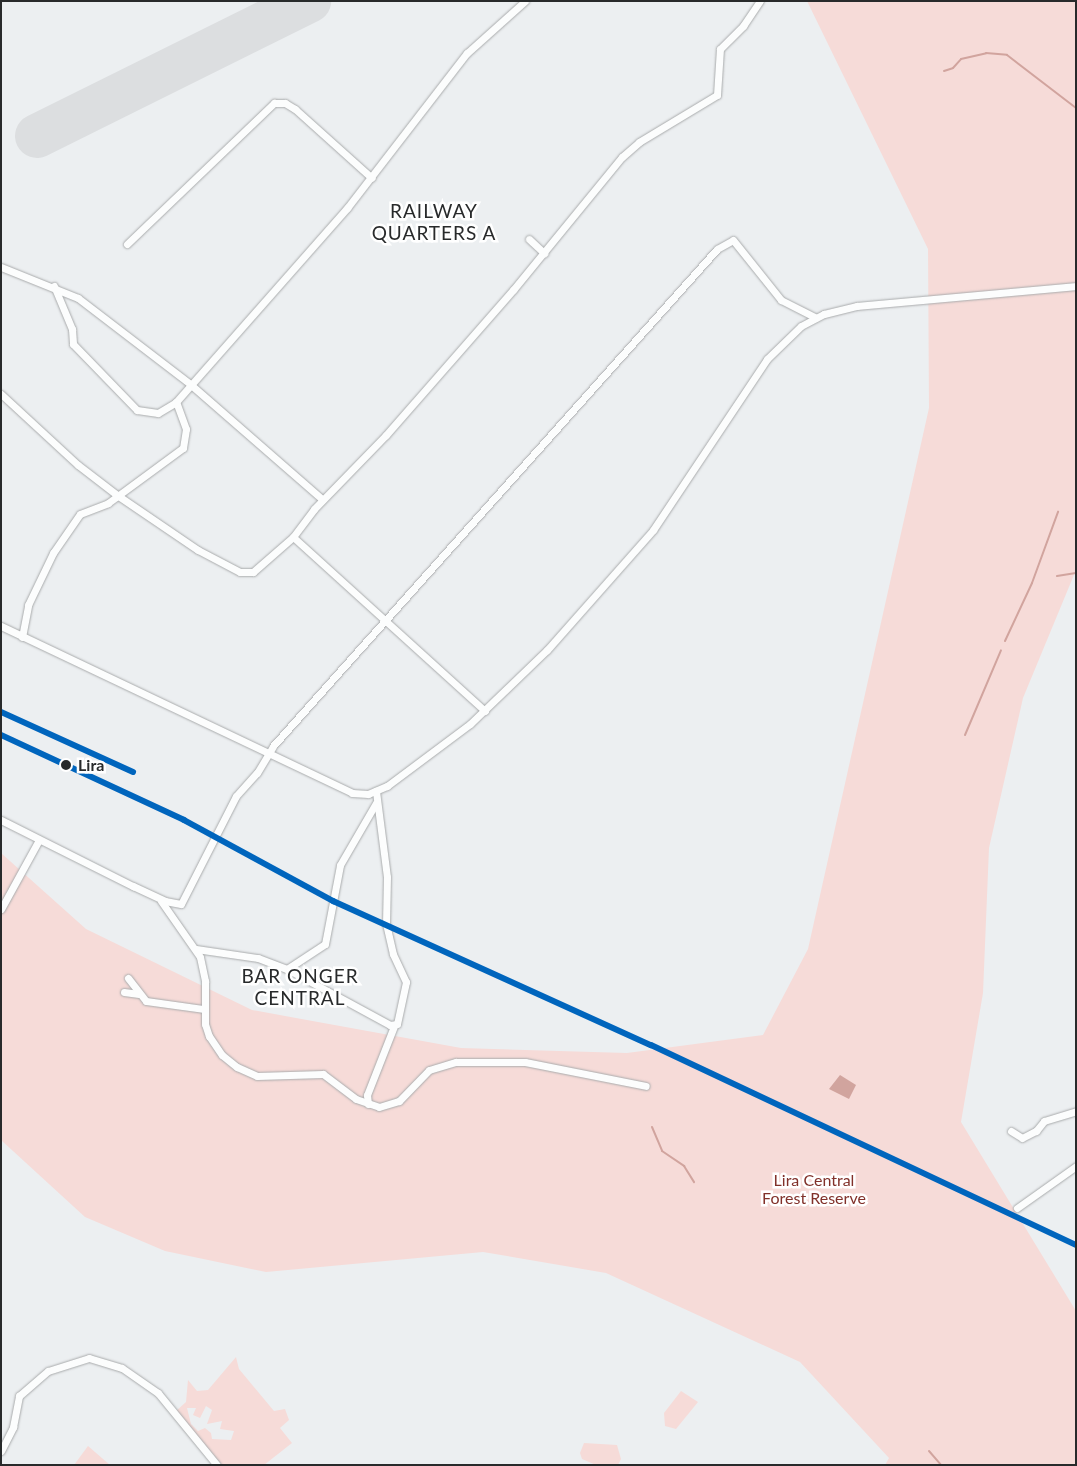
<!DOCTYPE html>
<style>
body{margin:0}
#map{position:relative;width:1077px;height:1466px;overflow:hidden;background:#eceff1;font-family:Lato,sans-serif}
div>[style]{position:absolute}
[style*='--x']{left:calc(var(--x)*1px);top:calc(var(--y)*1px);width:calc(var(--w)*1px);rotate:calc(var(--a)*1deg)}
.green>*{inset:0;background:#f6dbd8}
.water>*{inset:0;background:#d1a49e}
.stream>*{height:2px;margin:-1px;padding:0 1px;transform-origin:1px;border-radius:1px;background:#d1a49e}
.runway>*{height:44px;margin:-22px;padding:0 22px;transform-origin:22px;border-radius:22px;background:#dcdee0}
.roads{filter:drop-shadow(0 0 1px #a9abac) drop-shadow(0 0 1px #a9abac)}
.minor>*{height:7px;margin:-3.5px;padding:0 3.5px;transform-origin:3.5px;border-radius:3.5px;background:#fcfdfd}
.rail-1>*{height:6px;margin:-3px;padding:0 3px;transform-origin:3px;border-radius:3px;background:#0065bd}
.dots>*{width:14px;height:14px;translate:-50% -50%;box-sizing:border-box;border:2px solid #fff;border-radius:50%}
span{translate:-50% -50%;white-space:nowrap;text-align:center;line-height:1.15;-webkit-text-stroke:5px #fff;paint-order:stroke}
.stop-label{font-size:16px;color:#282a2b;font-weight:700}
.left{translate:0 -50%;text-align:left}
.park-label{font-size:16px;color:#81312a}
.quarter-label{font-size:19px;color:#282a2b;letter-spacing:1px}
.frame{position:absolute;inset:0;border:2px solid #282a2b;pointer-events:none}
</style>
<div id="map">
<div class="green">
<i style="clip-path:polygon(807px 1px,1076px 1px,1076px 570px,1023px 698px,989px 848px,983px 993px,961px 1122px,1076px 1311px,1076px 1465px,885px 1465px,889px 1458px,800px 1362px,606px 1273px,483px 1252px,266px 1272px,165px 1251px,85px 1217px,1px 1140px,1px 853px,86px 929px,252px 1010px,461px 1048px,627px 1053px,763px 1035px,808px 949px,929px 408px,928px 249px)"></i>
<i style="clip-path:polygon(evenodd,236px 1357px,239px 1369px,274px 1411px,285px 1409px,289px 1420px,280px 1428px,292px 1443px,264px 1465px,222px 1465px,176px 1411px,186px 1402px,188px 1380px,197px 1391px,208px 1390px,236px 1357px,206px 1406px,212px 1410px,207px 1424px,222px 1421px,220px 1429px,234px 1431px,231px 1440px,212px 1439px,211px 1433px,205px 1428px,198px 1431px,191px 1424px,187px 1408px,196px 1408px,193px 1415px,200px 1418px,206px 1406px)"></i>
<i style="clip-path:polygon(681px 1391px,698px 1402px,676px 1429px,665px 1426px,664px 1413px)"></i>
<i style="clip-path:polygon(584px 1443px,617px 1445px,621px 1459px,618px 1465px,596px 1465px,582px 1459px,580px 1453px)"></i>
<i style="clip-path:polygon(88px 1446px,110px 1465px,74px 1465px)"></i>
</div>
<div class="water">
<i style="clip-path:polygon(840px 1075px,856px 1085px,849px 1099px,829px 1089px)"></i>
</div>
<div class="stream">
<i style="--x:944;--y:71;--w:9;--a:-18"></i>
<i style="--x:953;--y:68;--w:12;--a:-48"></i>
<i style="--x:961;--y:59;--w:26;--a:-13"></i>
<i style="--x:986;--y:53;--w:21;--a:5"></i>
<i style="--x:1007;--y:55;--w:87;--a:37.5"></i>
<i style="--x:1057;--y:576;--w:19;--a:-9"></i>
<i style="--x:1005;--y:641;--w:64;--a:-65"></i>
<i style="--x:1032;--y:583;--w:76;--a:-69.9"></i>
<i style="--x:965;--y:735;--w:92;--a:-67"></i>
<i style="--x:652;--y:1127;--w:26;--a:67"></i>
<i style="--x:662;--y:1151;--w:27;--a:34"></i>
<i style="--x:684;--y:1166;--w:19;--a:58"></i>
<i style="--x:929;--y:1451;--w:18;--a:49"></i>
</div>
<div class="runway">
<i style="--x:37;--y:136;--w:304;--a:-26.4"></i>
</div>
<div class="roads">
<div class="minor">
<i style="--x:529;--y:239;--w:21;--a:43"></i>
<i style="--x:127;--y:244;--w:204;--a:-43.8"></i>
<i style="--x:274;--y:103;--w:11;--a:0"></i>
<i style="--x:285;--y:103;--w:12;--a:31"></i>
<i style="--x:295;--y:109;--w:103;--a:41.9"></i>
<i style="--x:1;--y:267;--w:83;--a:21.9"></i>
<i style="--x:78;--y:298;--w:141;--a:37.5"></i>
<i style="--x:190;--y:384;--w:176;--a:41.1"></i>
<i style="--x:54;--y:286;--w:47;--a:67.3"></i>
<i style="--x:72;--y:329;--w:15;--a:86"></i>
<i style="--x:73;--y:344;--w:92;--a:45.9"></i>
<i style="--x:137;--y:410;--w:21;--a:8"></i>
<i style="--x:158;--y:413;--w:21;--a:-31"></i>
<i style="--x:1;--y:394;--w:105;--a:42.7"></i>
<i style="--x:78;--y:465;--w:49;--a:37.6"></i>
<i style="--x:117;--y:495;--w:98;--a:34.2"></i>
<i style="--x:198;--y:550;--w:47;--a:27.6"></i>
<i style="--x:240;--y:572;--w:13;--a:0"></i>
<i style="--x:253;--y:572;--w:53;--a:-41.2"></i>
<i style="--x:1;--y:626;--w:389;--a:25.4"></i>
<i style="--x:352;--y:793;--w:16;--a:4"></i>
<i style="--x:368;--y:794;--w:21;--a:-23"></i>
<i style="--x:387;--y:786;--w:104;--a:-36.8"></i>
<i style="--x:470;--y:724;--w:107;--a:-43.9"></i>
<i style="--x:547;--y:650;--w:160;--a:-48.5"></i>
<i style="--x:653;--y:530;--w:206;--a:-56.3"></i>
<i style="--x:767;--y:359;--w:47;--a:-44.1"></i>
<i style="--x:801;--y:326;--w:26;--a:-28"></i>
<i style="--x:824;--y:314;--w:34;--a:-14"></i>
<i style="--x:857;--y:306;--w:220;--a:-5.2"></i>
<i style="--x:22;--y:637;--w:33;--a:-79"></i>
<i style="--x:28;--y:605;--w:58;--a:-64.3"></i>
<i style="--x:53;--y:553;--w:47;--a:-55.3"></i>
<i style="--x:80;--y:514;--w:30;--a:-21"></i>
<i style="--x:108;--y:503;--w:93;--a:-36.3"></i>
<i style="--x:183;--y:448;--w:19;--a:-81"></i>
<i style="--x:186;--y:429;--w:29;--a:-110"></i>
<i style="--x:176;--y:402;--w:259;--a:-48.6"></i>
<i style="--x:347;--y:208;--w:196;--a:-52.3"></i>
<i style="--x:467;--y:53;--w:78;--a:-41.9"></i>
<i style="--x:485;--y:711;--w:259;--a:-137.8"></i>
<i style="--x:293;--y:537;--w:35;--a:-53"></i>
<i style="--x:314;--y:509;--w:103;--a:-45.8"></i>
<i style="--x:386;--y:435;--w:193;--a:-48.8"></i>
<i style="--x:513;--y:290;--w:172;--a:-50.7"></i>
<i style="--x:622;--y:157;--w:23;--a:-41"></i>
<i style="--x:639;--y:142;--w:91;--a:-31.1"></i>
<i style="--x:717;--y:95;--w:46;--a:-86.3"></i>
<i style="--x:720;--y:49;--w:33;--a:-45"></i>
<i style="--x:743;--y:26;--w:30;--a:-56"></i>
<i style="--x:1;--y:820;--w:148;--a:26.6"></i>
<i style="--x:133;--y:886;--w:35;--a:25"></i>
<i style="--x:165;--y:901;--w:16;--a:11"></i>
<i style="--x:181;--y:904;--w:121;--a:-63"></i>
<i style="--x:236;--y:796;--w:31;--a:-48"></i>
<i style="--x:257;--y:773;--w:31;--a:-59"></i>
<i style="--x:273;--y:746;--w:666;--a:-48.22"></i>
<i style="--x:717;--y:249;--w:18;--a:-29"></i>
<i style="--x:733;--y:240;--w:77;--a:51.3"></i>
<i style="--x:781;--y:300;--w:39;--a:27"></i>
<i style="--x:161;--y:901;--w:68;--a:55.1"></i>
<i style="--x:200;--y:957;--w:25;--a:78"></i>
<i style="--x:205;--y:981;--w:43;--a:90"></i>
<i style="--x:205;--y:1024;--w:13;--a:72"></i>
<i style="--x:209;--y:1036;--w:23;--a:56"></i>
<i style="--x:222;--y:1055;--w:19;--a:39"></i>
<i style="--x:237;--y:1067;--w:22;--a:24"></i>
<i style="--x:257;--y:1076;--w:66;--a:-1.7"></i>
<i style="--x:323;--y:1074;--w:41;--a:37.1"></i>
<i style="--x:356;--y:1099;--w:24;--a:19"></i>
<i style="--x:379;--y:1107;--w:21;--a:-17"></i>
<i style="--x:399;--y:1101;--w:43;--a:-45.9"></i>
<i style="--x:429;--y:1070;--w:28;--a:-17"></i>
<i style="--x:456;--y:1062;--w:69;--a:0"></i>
<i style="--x:525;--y:1062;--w:123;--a:11.2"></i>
<i style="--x:1;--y:909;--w:79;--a:-61.2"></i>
<i style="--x:196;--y:949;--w:63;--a:8.3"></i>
<i style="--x:258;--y:958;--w:31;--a:21"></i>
<i style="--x:287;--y:969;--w:117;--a:28.5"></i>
<i style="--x:390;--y:1025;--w:7;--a:-8"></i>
<i style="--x:397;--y:1024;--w:43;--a:-77.9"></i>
<i style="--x:406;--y:982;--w:31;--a:-115"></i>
<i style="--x:393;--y:954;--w:31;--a:-103"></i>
<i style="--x:386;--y:924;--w:47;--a:-88.8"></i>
<i style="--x:387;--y:877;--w:87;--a:-97.3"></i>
<i style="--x:287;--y:969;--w:45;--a:-33.3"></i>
<i style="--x:325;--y:944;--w:80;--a:-79.2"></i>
<i style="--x:340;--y:865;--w:72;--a:-59.9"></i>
<i style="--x:128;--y:978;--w:29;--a:52"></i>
<i style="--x:146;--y:1001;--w:59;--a:7.9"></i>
<i style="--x:124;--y:992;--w:15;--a:8"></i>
<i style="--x:368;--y:1104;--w:9;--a:-96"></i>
<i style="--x:367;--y:1095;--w:74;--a:-68.6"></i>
<i style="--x:1011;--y:1131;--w:13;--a:32"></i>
<i style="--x:1022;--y:1138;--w:16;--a:-27"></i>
<i style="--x:1036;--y:1131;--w:13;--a:-51"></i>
<i style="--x:1044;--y:1121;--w:34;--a:-17"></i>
<i style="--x:1017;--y:1208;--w:72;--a:-35.4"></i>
<i style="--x:1;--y:1451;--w:27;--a:-63"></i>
<i style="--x:13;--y:1427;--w:32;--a:-79"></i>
<i style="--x:19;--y:1396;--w:38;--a:-41"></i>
<i style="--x:48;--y:1371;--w:43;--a:-17.6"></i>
<i style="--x:89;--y:1358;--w:34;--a:17"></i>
<i style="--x:122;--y:1368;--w:44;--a:34.8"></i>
<i style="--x:158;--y:1393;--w:93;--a:50.7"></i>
</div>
</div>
<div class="rail-1">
<i style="--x:1;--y:712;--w:145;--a:24.4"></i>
<i style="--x:1;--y:735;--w:202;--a:24.9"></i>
<i style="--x:184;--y:820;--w:170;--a:28.5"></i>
<i style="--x:333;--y:901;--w:349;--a:24.4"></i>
<i style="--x:651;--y:1045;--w:470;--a:25.2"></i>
</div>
<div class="dots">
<i style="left:66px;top:765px;background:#282a2b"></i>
</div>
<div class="stop-label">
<span class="left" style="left:78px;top:765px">Lira</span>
</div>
<div class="park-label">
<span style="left:814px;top:1189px">Lira Central<br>Forest Reserve</span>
</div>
<div class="quarter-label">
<span style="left:434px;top:222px">RAILWAY<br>QUARTERS A</span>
<span style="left:300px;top:987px">BAR ONGER<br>CENTRAL</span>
</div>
<div class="frame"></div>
</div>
